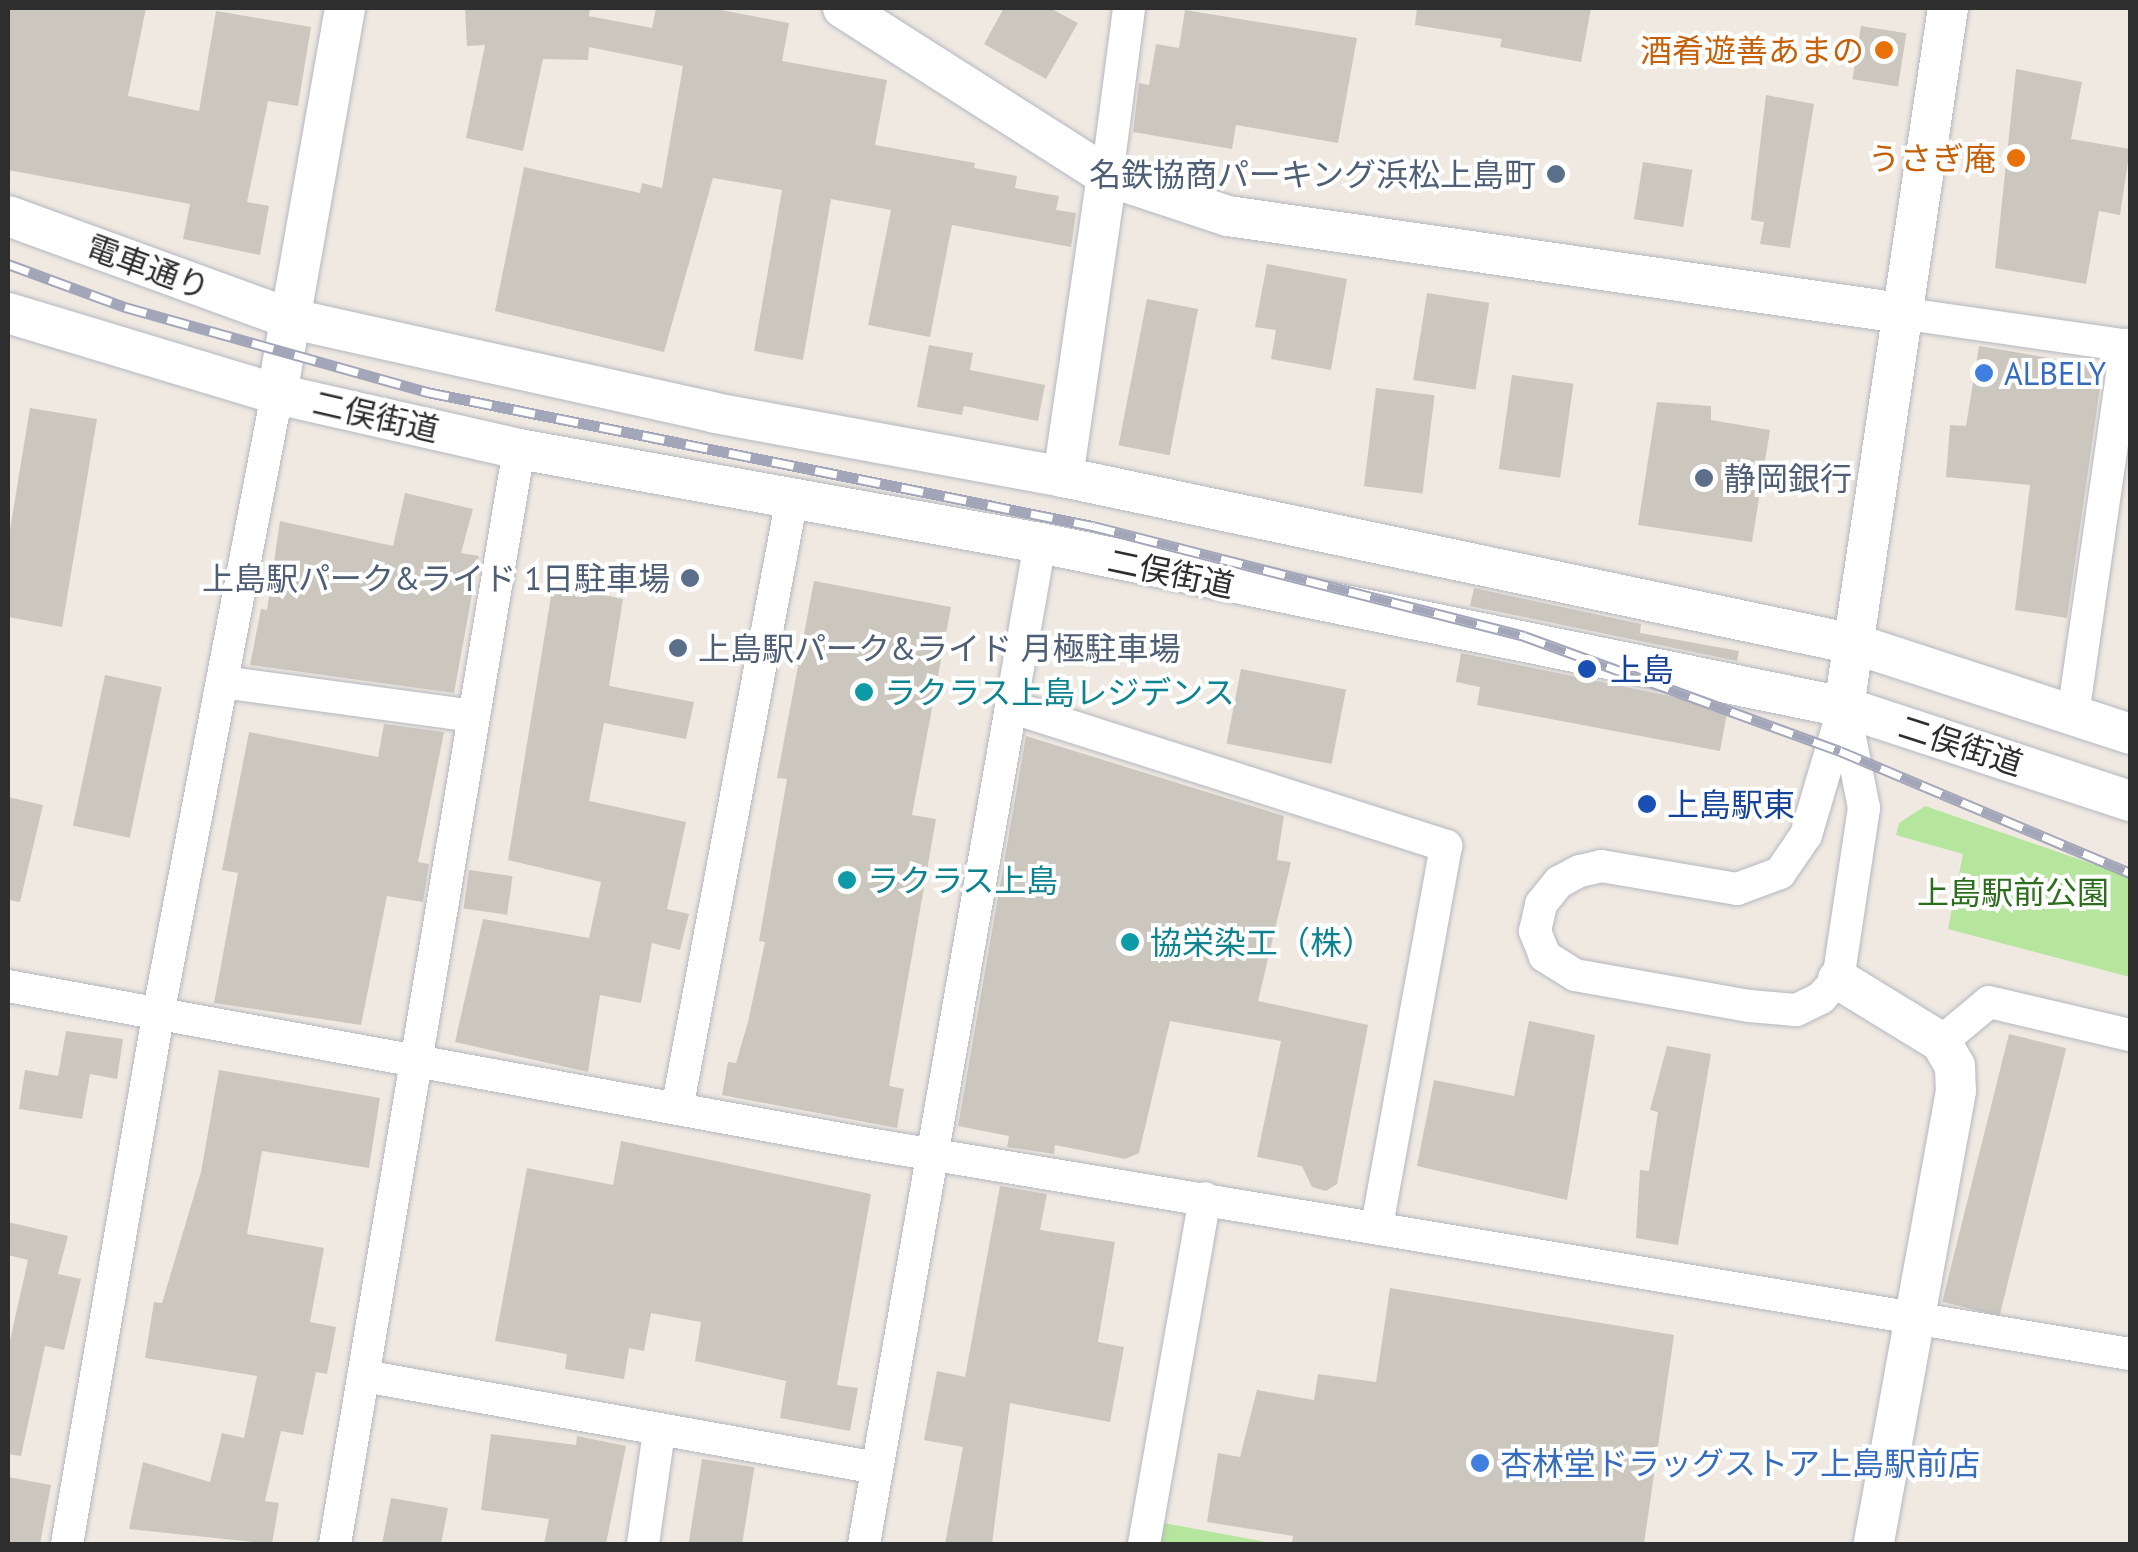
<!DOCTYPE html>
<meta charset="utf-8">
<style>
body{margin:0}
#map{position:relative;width:2138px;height:1552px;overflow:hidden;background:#efe9e1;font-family:"PT Sans","Noto Sans JP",sans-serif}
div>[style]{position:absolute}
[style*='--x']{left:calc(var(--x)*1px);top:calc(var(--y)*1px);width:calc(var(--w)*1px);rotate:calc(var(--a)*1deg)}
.green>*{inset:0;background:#b6e59e}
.building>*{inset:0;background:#cbc7bf;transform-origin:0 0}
.roads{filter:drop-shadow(0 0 2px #b4b7c1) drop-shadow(0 0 2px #b4b7c1)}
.minor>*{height:32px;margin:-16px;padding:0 16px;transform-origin:16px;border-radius:16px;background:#fff}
.tertiary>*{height:40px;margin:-20px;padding:0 20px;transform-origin:20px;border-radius:20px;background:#fff}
.rail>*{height:11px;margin-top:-5.5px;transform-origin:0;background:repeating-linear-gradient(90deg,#fff 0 22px,#a3a6b8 0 44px);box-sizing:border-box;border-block:2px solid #a3a6b8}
.dots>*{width:28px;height:28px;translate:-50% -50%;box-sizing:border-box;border:5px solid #fff;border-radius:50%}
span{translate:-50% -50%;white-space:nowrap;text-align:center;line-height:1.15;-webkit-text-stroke:8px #fff;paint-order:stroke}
.food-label{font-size:32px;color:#c56008}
.right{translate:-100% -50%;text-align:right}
.service-label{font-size:32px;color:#4e5e75}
.left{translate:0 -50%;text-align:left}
.street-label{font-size:32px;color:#2e2e2e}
.shop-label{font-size:32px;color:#366cbe}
.transit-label{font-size:32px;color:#164399}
.culture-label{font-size:32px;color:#0d838f}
.park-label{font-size:32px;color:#2c6e1b}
.frame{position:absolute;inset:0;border:10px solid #2e2e2e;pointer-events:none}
</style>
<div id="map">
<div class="green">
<i style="clip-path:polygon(1925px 806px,2130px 877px,2130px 977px,1948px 929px,1963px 854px,1896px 835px,1899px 823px)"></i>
<i style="clip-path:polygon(1158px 1522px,1278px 1544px,1154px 1544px)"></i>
</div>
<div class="building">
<i style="clip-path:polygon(8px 8px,146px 8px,128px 96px,199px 111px,216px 11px,311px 27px,298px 106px,268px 101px,247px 202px,269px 206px,260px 255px,183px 239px,190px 204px,8px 170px)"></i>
<i style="clip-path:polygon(465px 8px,590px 8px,589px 16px,652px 28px,656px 8px,711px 8px,789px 23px,782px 61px,887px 80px,875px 145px,975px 163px,974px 168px,1017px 176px,1015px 188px,1059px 196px,1056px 210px,1076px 213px,1071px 247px,952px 225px,930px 337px,868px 325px,891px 210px,831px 199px,803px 360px,754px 351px,782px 190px,713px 178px,664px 352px,495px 311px,524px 167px,640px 193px,642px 183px,662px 188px,683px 66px,589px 47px,588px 60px,543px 59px,523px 151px,466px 138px,485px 45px,467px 46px)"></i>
<i style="clip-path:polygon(1004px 8px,1050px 8px,1078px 23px,1046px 79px,984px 44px)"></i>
<i style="clip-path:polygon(1417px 8px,1591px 8px,1581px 62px,1500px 47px,1502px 39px,1415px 25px)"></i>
<i style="clip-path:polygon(1185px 10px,1357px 38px,1338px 143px,1236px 125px,1232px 149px,1133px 132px,1139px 83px,1149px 85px,1156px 44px,1179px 48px)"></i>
<i style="left:1861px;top:26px;width:46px;height:54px;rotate:9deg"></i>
<i style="clip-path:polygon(2016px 69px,2082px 82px,2071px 139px,2130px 149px,2120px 215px,2099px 211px,2086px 284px,1995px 268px)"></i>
<i style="clip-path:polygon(1766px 95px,1814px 104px,1790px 248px,1760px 244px,1764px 222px,1751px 220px)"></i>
<i style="left:1643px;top:162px;width:50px;height:58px;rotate:9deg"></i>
<i style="clip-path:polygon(1267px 264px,1347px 279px,1331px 370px,1271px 359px,1276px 330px,1255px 327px)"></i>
<i style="left:1427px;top:293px;width:63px;height:88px;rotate:9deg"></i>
<i style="left:1147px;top:299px;width:52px;height:149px;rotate:11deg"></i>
<i style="clip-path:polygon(929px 345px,973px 353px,970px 370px,1045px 385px,1038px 421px,964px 406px,962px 415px,917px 407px)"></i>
<i style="clip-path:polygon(1979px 346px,2103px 367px,2067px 618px,2015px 610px,2030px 485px,1946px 477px,1950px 425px,1966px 426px)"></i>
<i style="left:1512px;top:375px;width:62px;height:95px;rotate:8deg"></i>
<i style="left:1376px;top:388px;width:59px;height:99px;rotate:7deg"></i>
<i style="clip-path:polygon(1657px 402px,1711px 406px,1711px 420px,1770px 430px,1752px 542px,1638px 525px)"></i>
<i style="clip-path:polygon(30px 408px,97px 419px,62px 627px,8px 617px,8px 542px)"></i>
<i style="clip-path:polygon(405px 493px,473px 509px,461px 553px,479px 556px,454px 693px,250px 665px,261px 609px,267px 610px,280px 521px,393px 546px)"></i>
<i style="clip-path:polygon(814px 581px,951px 607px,912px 815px,936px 819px,889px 1086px,904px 1089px,897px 1128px,722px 1095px,728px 1062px,736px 1063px,748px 1022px,765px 942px,759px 941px,787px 779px,777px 778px)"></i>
<i style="clip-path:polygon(553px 584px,623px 599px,609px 686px,694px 702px,686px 739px,604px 723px,589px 801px,686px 822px,667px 909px,689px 914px,680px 950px,652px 943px,641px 1003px,600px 995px,588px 1072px,455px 1042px,483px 919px,589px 938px,601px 882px,508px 860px)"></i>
<i style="clip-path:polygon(1474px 588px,1641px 624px,1640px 633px,1739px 651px,1737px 661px,1470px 606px)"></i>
<i style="clip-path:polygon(1461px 653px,1728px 708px,1720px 751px,1477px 705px,1480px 687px,1456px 682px)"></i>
<i style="left:1241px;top:669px;width:107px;height:76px;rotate:11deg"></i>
<i style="left:105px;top:675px;width:58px;height:154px;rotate:12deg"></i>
<i style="clip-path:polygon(384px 724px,444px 732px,418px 862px,429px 864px,423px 902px,387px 896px,361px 1025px,214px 1003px,238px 873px,222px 870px,249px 732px,378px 757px)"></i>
<i style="clip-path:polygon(1026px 736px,1284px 816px,1277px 860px,1291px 862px,1258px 1001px,1368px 1025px,1337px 1184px,1326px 1191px,1312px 1187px,1302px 1166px,1257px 1157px,1281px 1041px,1170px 1021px,1139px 1153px,1125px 1159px,1055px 1145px,1054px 1154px,1007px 1147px,1009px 1136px,958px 1126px)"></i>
<i style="clip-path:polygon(8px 797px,43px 805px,20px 902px,8px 900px)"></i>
<i style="left:469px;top:870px;width:44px;height:39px;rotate:8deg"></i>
<i style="clip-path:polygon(1529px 1021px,1595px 1035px,1567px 1200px,1417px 1166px,1434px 1080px,1514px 1096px)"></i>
<i style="clip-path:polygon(66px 1031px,123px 1039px,117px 1079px,90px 1074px,82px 1119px,19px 1109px,25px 1070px,58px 1076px)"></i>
<i style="left:2009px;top:1034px;width:59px;height:276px;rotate:14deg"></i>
<i style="clip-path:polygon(1667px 1046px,1711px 1054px,1678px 1245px,1636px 1238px,1640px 1170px,1649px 1171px,1658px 1112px,1650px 1110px)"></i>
<i style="clip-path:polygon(219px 1070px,380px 1098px,369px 1168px,262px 1151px,247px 1234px,324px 1248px,310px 1322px,336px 1327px,327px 1374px,316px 1372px,303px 1435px,281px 1431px,265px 1501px,279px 1503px,272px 1544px,129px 1529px,143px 1462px,210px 1482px,222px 1433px,244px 1438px,257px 1376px,145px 1358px,154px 1302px,162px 1303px,201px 1172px)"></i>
<i style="clip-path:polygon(621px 1141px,871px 1194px,837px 1385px,858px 1388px,850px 1431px,780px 1418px,786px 1381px,695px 1361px,701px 1322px,651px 1313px,644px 1351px,629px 1348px,624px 1379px,565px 1369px,567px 1354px,495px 1341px,527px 1168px,613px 1185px)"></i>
<i style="clip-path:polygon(1000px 1186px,1047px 1194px,1040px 1230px,1115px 1242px,1098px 1342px,1124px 1347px,1110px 1422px,1010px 1403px,992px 1544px,945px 1544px,963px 1447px,924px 1440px,937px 1371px,965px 1377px)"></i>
<i style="clip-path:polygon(8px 1222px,68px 1236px,58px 1274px,81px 1279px,64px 1350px,45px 1346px,21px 1456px,8px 1454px,8px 1349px,28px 1260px,8px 1255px)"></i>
<i style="clip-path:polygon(1390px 1288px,1674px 1335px,1644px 1544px,1292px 1544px,1293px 1536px,1207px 1522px,1218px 1453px,1240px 1457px,1257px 1390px,1314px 1400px,1318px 1374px,1376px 1382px)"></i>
<i style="clip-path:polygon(491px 1434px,576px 1445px,577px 1436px,626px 1446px,606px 1544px,544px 1544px,549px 1519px,481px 1510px)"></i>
<i style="left:702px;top:1459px;width:53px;height:86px;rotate:9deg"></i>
<i style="clip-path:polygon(8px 1477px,51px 1485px,40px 1544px,8px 1544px)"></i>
<i style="clip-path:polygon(391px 1498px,448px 1508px,441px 1544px,382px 1544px)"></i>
</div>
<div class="roads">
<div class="minor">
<i style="--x:1107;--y:176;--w:169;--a:-82.5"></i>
<i style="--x:1907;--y:314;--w:225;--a:8.2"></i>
<i style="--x:1040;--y:543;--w:167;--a:100"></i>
<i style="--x:1011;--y:707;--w:457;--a:17.7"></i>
<i style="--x:1446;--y:846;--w:387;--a:100.3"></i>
<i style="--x:222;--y:682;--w:252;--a:7.7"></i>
<i style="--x:1844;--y:707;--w:103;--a:78.8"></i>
<i style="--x:1864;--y:808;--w:173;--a:98.6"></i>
<i style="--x:1838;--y:979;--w:25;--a:132"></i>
<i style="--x:1821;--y:998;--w:28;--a:154"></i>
<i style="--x:1796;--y:1010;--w:47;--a:-175.1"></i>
<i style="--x:1749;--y:1006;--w:177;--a:-169.9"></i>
<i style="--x:1575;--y:975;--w:36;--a:-148"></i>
<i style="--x:1545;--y:956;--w:27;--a:-112"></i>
<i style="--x:1535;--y:931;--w:28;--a:-77"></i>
<i style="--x:1541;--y:904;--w:28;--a:-51"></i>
<i style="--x:1559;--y:882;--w:24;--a:-28"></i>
<i style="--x:1580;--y:871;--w:22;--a:-13"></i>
<i style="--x:1601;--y:866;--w:138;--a:9.6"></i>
<i style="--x:1737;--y:889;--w:46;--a:-20.4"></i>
<i style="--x:1780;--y:873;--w:46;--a:-55.6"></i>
<i style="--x:1806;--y:835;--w:134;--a:-73.5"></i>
<i style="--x:2073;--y:715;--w:374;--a:-81.8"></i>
<i style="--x:8;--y:986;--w:863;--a:10.41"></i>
<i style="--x:857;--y:1142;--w:1291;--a:9.46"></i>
<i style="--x:1941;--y:1042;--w:62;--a:-39.8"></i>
<i style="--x:1989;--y:1002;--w:145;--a:13.2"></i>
<i style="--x:677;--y:1109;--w:622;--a:-79.34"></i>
<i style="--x:364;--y:1376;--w:521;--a:10.17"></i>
<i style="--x:67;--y:1544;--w:542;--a:-80.22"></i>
<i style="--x:159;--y:1010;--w:627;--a:-79.16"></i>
<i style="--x:335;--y:1544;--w:1110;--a:-80.46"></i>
<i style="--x:643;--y:1544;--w:113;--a:-81.9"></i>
<i style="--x:864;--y:1544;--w:850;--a:-80.04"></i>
<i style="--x:1144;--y:1544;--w:351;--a:-80"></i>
</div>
<div class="tertiary">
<i style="--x:843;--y:8;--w:313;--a:32.5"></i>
<i style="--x:1107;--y:176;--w:127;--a:18.3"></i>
<i style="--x:1228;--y:216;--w:686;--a:8.21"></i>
<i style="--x:8;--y:216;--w:298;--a:20"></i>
<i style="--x:288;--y:318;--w:437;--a:12.5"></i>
<i style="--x:715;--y:413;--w:354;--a:10.4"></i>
<i style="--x:1063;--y:477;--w:813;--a:11.93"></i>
<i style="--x:1858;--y:645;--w:286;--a:18.1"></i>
<i style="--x:8;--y:313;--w:281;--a:16.8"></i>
<i style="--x:277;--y:394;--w:248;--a:12.8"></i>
<i style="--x:519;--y:449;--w:529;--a:10.23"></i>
<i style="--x:1040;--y:543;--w:821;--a:11.53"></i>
<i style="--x:1844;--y:707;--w:301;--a:18.2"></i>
<i style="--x:277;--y:394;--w:392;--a:-80"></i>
<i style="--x:1063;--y:477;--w:304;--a:-81.7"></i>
<i style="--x:1844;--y:707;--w:707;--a:-81.54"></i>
<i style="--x:1838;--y:979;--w:121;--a:31.5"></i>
<i style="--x:1941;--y:1042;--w:28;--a:60"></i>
<i style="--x:1955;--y:1066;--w:25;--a:88"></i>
<i style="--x:1956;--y:1091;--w:460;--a:100.3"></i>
</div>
</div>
<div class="rail">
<i style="--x:8;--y:264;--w:125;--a:20.2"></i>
<i style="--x:125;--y:307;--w:314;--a:15.7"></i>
<i style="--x:427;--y:392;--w:679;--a:11.38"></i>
<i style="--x:1093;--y:526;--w:445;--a:14.3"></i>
<i style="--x:1524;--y:636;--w:336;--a:20"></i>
<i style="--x:1840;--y:751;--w:315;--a:22.8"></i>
</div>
<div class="dots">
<i style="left:1884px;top:50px;background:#e8710a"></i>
<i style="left:2016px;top:158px;background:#e8710a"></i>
<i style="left:1556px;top:174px;background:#5c6f8a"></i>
<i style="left:1984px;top:373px;background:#3f7fe0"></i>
<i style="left:1704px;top:478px;background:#5c6f8a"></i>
<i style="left:690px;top:578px;background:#5c6f8a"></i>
<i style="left:678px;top:648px;background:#5c6f8a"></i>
<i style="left:1587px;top:669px;background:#1a4fb4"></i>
<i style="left:864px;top:692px;background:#0f9aa8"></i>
<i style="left:1647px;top:804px;background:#1a4fb4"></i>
<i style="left:847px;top:880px;background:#0f9aa8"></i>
<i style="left:1130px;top:942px;background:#0f9aa8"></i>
<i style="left:1480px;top:1463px;background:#3f7fe0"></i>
</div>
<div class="food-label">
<span class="right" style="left:1864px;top:50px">酒肴遊善あまの</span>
<span class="right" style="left:1996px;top:158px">うさぎ庵</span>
</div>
<div class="service-label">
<span class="right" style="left:1536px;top:174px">名鉄協商パーキング浜松上島町</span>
<span class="left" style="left:1724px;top:478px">静岡銀行</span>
<span class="right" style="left:670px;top:578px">上島駅パーク&amp;ライド 1日駐車場</span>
<span class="left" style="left:698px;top:648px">上島駅パーク&amp;ライド 月極駐車場</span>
</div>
<div class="street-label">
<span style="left:148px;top:267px;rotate:20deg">電車通り</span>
<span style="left:376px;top:416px;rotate:13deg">二俣街道</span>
<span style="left:1171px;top:573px;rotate:12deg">二俣街道</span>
<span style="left:1961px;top:745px;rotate:18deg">二俣街道</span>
</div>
<div class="shop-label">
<span class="left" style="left:2004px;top:373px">ALBELY</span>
<span class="left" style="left:1500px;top:1463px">杏林堂ドラッグストア上島駅前店</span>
</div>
<div class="transit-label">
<span class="left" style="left:1610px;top:669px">上島</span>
<span class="left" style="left:1667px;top:804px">上島駅東</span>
</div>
<div class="culture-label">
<span class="left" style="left:884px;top:692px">ラクラス上島レジデンス</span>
<span class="left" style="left:867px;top:880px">ラクラス上島</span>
<span class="left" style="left:1150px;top:942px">協栄染工（株）</span>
</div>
<div class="park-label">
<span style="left:2013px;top:892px">上島駅前公園</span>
</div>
<div class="frame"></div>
</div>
